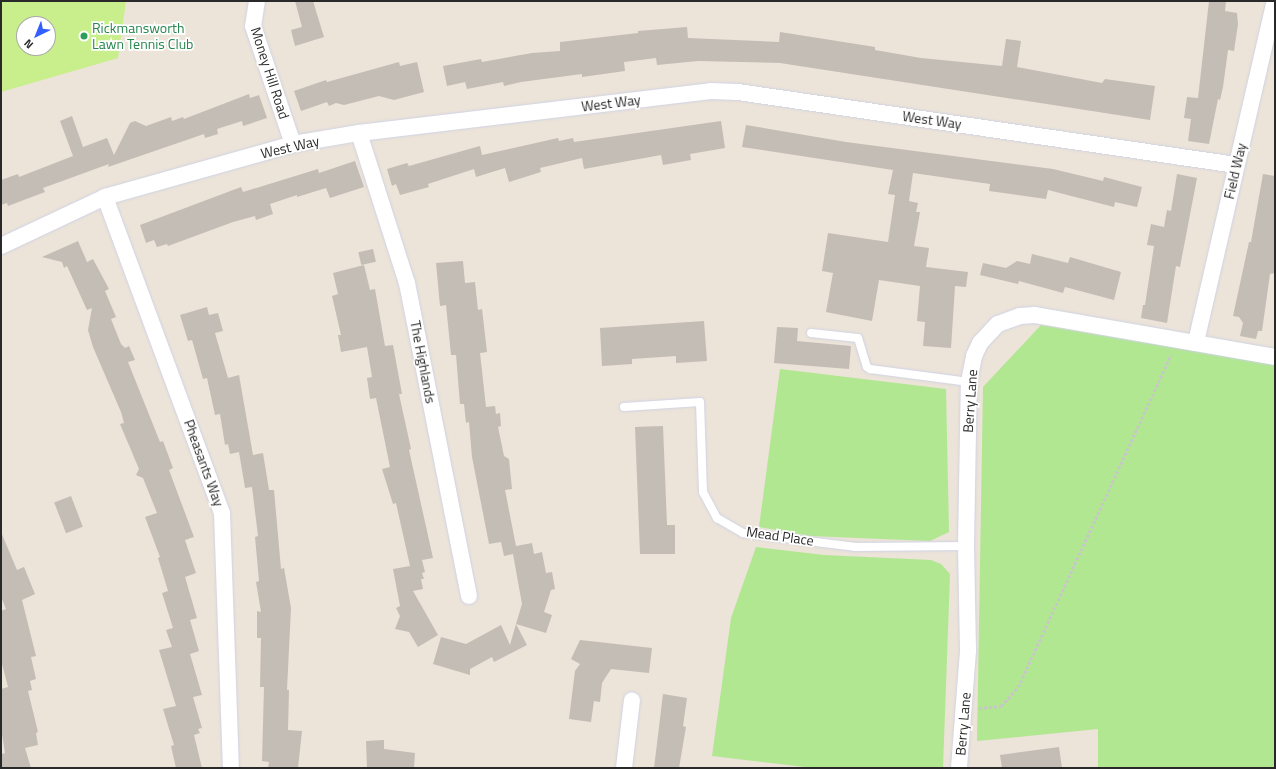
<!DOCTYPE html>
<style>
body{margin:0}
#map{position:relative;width:1276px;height:769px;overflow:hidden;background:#ece3d9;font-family:"Titillium Web",sans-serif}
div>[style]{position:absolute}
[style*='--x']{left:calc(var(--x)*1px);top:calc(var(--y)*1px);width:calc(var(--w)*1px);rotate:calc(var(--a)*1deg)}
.green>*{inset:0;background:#b1e791}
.pitch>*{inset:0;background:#c8ef8c}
.building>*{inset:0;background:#c4bdb6;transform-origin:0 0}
.path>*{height:2.5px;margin-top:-1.25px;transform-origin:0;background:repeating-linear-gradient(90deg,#c7c7c7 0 3px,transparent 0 5px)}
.roads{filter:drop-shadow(0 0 1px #ced3e3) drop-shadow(0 0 1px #ced3e3)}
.service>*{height:8px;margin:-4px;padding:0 4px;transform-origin:4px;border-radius:4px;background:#fff}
.minor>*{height:16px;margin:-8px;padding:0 8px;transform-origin:8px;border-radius:8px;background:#fff}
.dots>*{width:11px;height:11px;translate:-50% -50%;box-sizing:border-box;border:2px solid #fff;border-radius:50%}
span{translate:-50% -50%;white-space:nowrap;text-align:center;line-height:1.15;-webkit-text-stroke:3.5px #fff;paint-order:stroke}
.leisure-label{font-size:14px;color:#27864d}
.left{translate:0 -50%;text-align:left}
.street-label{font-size:14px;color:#292929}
.frame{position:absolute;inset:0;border:2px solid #292929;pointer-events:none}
.north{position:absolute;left:16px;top:16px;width:40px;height:40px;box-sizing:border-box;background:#fff;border:1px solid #a9a9a9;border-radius:50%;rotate:223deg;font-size:11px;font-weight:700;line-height:16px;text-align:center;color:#292929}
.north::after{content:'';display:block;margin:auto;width:14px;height:18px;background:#335fff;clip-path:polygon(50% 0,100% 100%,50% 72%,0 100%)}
</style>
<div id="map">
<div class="green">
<i style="clip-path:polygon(1041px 325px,1275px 365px,1275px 768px,1098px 768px,1098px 729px,977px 741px,983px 387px)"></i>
<i style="clip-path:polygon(780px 369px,946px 389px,949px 532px,930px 541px,810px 536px,759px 527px)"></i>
<i style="clip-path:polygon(756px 547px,824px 555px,931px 560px,941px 564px,950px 574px,943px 768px,813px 768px,712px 756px,731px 618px)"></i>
</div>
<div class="pitch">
<i style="clip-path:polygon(evenodd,1px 1px,126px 1px,118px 58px,1px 92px,1px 1px,24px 24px,48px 24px,48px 48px,24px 48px,24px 24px)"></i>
</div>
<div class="building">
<i style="clip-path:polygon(295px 1px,313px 1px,324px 37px,295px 46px,291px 30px,302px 27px)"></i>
<i style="clip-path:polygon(1209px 1px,1226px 1px,1225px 11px,1237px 13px,1238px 24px,1234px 51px,1228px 50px,1223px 87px,1220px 100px,1218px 99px,1209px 144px,1188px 141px,1191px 119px,1184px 118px,1187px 97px,1198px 98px)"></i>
<i style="clip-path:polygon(687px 27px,688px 38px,779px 42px,780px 32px,875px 47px,875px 50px,921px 58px,1002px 66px,1006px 39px,1021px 41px,1017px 67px,1102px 83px,1105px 79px,1155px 86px,1150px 120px,780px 63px,698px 61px,657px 65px,656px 58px,624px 62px,625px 71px,582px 77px,582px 74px,521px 82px,504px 86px,503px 82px,467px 89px,465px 82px,447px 86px,443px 66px,481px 59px,482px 62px,532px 53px,560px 51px,560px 42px,638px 33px,638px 31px)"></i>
<i style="clip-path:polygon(399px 62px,400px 66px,417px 62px,424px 92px,394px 100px,379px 96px,344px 105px,336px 103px,329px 106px,327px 102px,301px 111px,294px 91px,326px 80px,327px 82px)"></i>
<i style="clip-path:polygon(249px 94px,250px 98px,259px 95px,267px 118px,243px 126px,242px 121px,217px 129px,218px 134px,205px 138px,204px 134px,108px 167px,109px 164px,43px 188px,45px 192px,8px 206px,7px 203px,1px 205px,1px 180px,18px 174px,19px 177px,73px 156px,60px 121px,72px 116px,83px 147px,107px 138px,114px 155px,130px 123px,135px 121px,146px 126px,171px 117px,172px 121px,183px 117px,184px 119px)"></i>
<i style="clip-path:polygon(721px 121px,725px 148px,690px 154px,691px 160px,663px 165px,661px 155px,584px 169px,582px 158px,540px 168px,541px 172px,509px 182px,505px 168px,476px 177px,474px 169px,428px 184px,429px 187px,400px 195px,396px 184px,392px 186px,387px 169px,407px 163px,409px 166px,480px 146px,482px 155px,558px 138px,559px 141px,573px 138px,574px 142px)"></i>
<i style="clip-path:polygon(746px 125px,846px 142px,1053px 169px,1103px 181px,1104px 177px,1142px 187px,1137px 207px,1115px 202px,1114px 207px,1048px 190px,1046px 199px,989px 191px,990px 184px,913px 173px,909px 201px,918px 203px,916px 212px,920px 212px,914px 246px,929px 248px,926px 267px,968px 272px,966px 287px,955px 286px,951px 348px,923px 346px,925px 322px,917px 321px,920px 286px,879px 280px,872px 321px,826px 312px,833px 273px,822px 271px,828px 233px,888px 242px,895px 195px,888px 194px,893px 170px,742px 147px)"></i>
<i style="clip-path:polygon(355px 161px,364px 187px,330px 198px,326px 188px,297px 197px,297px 195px,270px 204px,273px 214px,256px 220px,255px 216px,233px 222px,168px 246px,167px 244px,157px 247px,154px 240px,146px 243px,140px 225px,241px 187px,243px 192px,318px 169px,319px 173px)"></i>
<i style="clip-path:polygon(1177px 174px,1197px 178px,1180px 267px,1176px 266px,1167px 323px,1141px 318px,1143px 305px,1145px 305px,1154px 246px,1147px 245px,1151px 224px,1164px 227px,1167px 210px,1171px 211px)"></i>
<i style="clip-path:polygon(1263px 174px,1275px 176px,1275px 273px,1270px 274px,1262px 331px,1258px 331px,1256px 339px,1240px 336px,1243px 323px,1239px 317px,1233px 316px,1249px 242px,1251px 242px)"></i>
<i style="clip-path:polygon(78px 241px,87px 262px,93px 259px,109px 289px,105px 291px,116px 317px,111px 319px,121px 344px,125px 348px,129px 346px,135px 360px,128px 362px,160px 442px,163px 441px,173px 468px,169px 470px,194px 537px,185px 540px,196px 573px,185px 577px,197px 618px,190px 620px,199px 651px,190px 654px,202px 695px,193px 697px,202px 728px,198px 729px,200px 733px,194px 735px,202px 768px,176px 768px,171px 746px,174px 745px,163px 709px,176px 706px,159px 650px,172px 647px,166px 630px,173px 628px,162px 593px,168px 591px,158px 558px,160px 557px,145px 517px,157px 513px,143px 478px,136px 475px,139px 469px,120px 424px,124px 423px,121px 412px,93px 347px,88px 330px,92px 308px,87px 310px,67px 266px,64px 268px,62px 262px,42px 257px)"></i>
<i style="left:373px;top:249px;width:13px;height:15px;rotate:77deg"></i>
<i style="clip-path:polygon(1032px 254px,1068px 263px,1070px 257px,1121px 272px,1114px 300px,1065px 287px,1063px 293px,1019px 281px,1018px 284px,980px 275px,983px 263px,1006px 268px,1017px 261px,1030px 264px)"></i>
<i style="clip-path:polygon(463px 261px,465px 283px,475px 282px,478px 310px,482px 309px,487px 352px,480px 353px,486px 407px,495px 406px,496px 414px,500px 413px,501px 426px,498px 427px,504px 456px,509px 459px,512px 489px,505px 490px,516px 546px,532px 543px,534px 554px,542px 552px,546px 573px,552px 572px,555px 589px,551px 590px,544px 612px,552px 615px,546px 633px,516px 624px,522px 604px,513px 554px,504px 556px,501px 542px,489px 544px,472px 457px,469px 422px,466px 423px,464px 404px,460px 404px,456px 355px,451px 355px,446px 305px,440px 306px,436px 263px)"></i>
<i style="clip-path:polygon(364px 265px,370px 290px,375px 289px,385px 346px,393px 345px,402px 394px,399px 394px,411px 449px,409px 450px,433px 558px,422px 560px,425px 572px,422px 573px,424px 579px,421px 579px,423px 589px,413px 591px,438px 635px,418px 647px,409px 632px,395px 629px,400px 616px,396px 608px,400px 606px,393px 569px,410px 566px,396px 503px,393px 504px,382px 469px,390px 467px,376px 398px,370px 399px,367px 378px,372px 377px,367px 347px,341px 352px,338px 335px,341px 335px,332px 296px,338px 294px,333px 273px)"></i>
<i style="clip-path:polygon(207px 307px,209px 315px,218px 313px,223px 331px,215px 333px,228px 378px,239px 375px,253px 455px,263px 453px,269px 490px,274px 490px,281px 569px,284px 568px,291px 608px,287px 690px,289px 690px,288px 730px,302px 731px,298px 768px,268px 768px,269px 762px,262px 761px,264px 687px,260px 687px,261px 638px,257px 638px,257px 611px,261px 612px,256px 582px,259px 581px,255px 537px,258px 536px,252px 487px,245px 488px,239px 452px,230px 454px,228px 444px,225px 445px,220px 414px,215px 415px,207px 378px,203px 379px,192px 340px,188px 341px,180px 315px)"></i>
<i style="clip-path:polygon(704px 321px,707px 361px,676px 363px,676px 356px,632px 359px,632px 364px,602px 366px,600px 328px)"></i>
<i style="clip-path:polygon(777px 327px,798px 328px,797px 341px,851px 346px,849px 369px,774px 363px)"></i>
<i style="clip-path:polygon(663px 426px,667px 525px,675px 525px,675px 554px,640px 554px,635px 427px)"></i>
<i style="left:71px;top:496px;width:33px;height:18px;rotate:69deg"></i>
<i style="clip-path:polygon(1px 532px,17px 570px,24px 567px,35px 594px,22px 600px,36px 656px,31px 657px,36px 679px,30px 681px,32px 690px,28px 691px,38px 732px,36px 733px,38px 745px,25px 748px,31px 768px,1px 768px,1px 754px,5px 753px,1px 728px,1px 689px,8px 687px,1px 660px,1px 611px,6px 609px,1px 597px)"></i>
<i style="clip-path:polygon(516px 624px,527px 645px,494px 662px,492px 657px,470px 669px,470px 675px,433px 664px,441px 637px,466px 644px,501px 625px,510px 645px)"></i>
<i style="clip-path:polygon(580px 640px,652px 648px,649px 673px,611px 669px,602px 683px,600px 702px,594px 701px,591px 722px,569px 719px,575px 671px,580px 664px,571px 659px)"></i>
<i style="clip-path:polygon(663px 694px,687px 698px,683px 726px,686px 727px,679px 768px,654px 768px)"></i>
<i style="clip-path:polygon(384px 740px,384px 749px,415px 753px,414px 768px,367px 768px,366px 741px)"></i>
<i style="clip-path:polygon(1059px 747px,1062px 768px,1002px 768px,1000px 755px)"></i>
</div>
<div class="path">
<i style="--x:979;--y:708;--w:22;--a:-5"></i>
<i style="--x:1001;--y:706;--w:25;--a:-48"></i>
<i style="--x:1018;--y:687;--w:366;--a:-65.3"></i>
</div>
<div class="roads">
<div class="service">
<i style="--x:811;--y:333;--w:47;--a:6.1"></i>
<i style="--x:858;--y:338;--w:30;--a:73"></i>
<i style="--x:867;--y:367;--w:4;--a:34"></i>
<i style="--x:870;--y:369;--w:100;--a:7.5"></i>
<i style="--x:624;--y:407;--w:76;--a:-3.8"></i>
<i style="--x:700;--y:402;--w:90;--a:88.1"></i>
<i style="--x:703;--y:492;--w:30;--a:62"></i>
<i style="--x:717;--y:518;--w:30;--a:30"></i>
<i style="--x:743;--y:533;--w:114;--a:7.1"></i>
<i style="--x:856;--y:547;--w:110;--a:-0.5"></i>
</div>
<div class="minor">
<i style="--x:257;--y:1;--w:25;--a:99"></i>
<i style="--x:253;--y:26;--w:125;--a:71.3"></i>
<i style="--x:359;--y:133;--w:157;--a:72.3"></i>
<i style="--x:407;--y:283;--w:319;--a:78.8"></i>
<i style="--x:105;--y:197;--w:337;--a:69.7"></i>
<i style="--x:222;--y:513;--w:255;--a:88"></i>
<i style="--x:1;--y:246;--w:115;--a:-25.2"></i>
<i style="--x:105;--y:197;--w:195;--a:-15.7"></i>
<i style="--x:293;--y:144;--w:67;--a:-9.5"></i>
<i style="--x:359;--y:133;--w:354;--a:-6.8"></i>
<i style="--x:710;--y:91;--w:28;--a:2"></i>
<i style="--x:738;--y:92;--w:503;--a:8.34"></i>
<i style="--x:1196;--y:342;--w:350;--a:-77"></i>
<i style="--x:624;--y:768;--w:68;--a:-83.3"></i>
<i style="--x:959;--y:768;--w:118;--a:-85.6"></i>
<i style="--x:968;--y:650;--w:104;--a:-91.1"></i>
<i style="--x:966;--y:546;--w:164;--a:-89"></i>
<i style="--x:969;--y:382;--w:26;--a:-79"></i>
<i style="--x:974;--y:356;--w:14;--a:-65"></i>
<i style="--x:980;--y:343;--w:26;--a:-47"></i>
<i style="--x:998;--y:324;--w:23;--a:-20"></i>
<i style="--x:1020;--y:316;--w:15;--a:-4"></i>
<i style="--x:1035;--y:315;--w:244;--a:9.9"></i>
</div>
</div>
<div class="dots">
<i style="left:84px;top:36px;background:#2e9e5b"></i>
</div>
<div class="leisure-label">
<span class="left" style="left:92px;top:36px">Rickmansworth<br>Lawn Tennis Club</span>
</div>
<div class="street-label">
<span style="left:270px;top:73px;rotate:72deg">Money Hill Road</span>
<span style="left:611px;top:103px;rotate:-7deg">West Way</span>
<span style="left:932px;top:120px;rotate:8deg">West Way</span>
<span style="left:290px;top:147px;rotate:-13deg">West Way</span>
<span style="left:1235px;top:171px;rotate:-77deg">Field Way</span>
<span style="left:423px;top:362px;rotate:79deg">The Highlands</span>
<span style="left:970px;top:401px;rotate:-86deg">Berry Lane</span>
<span style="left:204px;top:463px;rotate:70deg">Pheasants Way</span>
<span style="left:780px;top:536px;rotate:8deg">Mead Place</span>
<span style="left:963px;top:724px;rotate:-85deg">Berry Lane</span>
</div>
<div class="frame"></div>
<div class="north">N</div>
</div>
